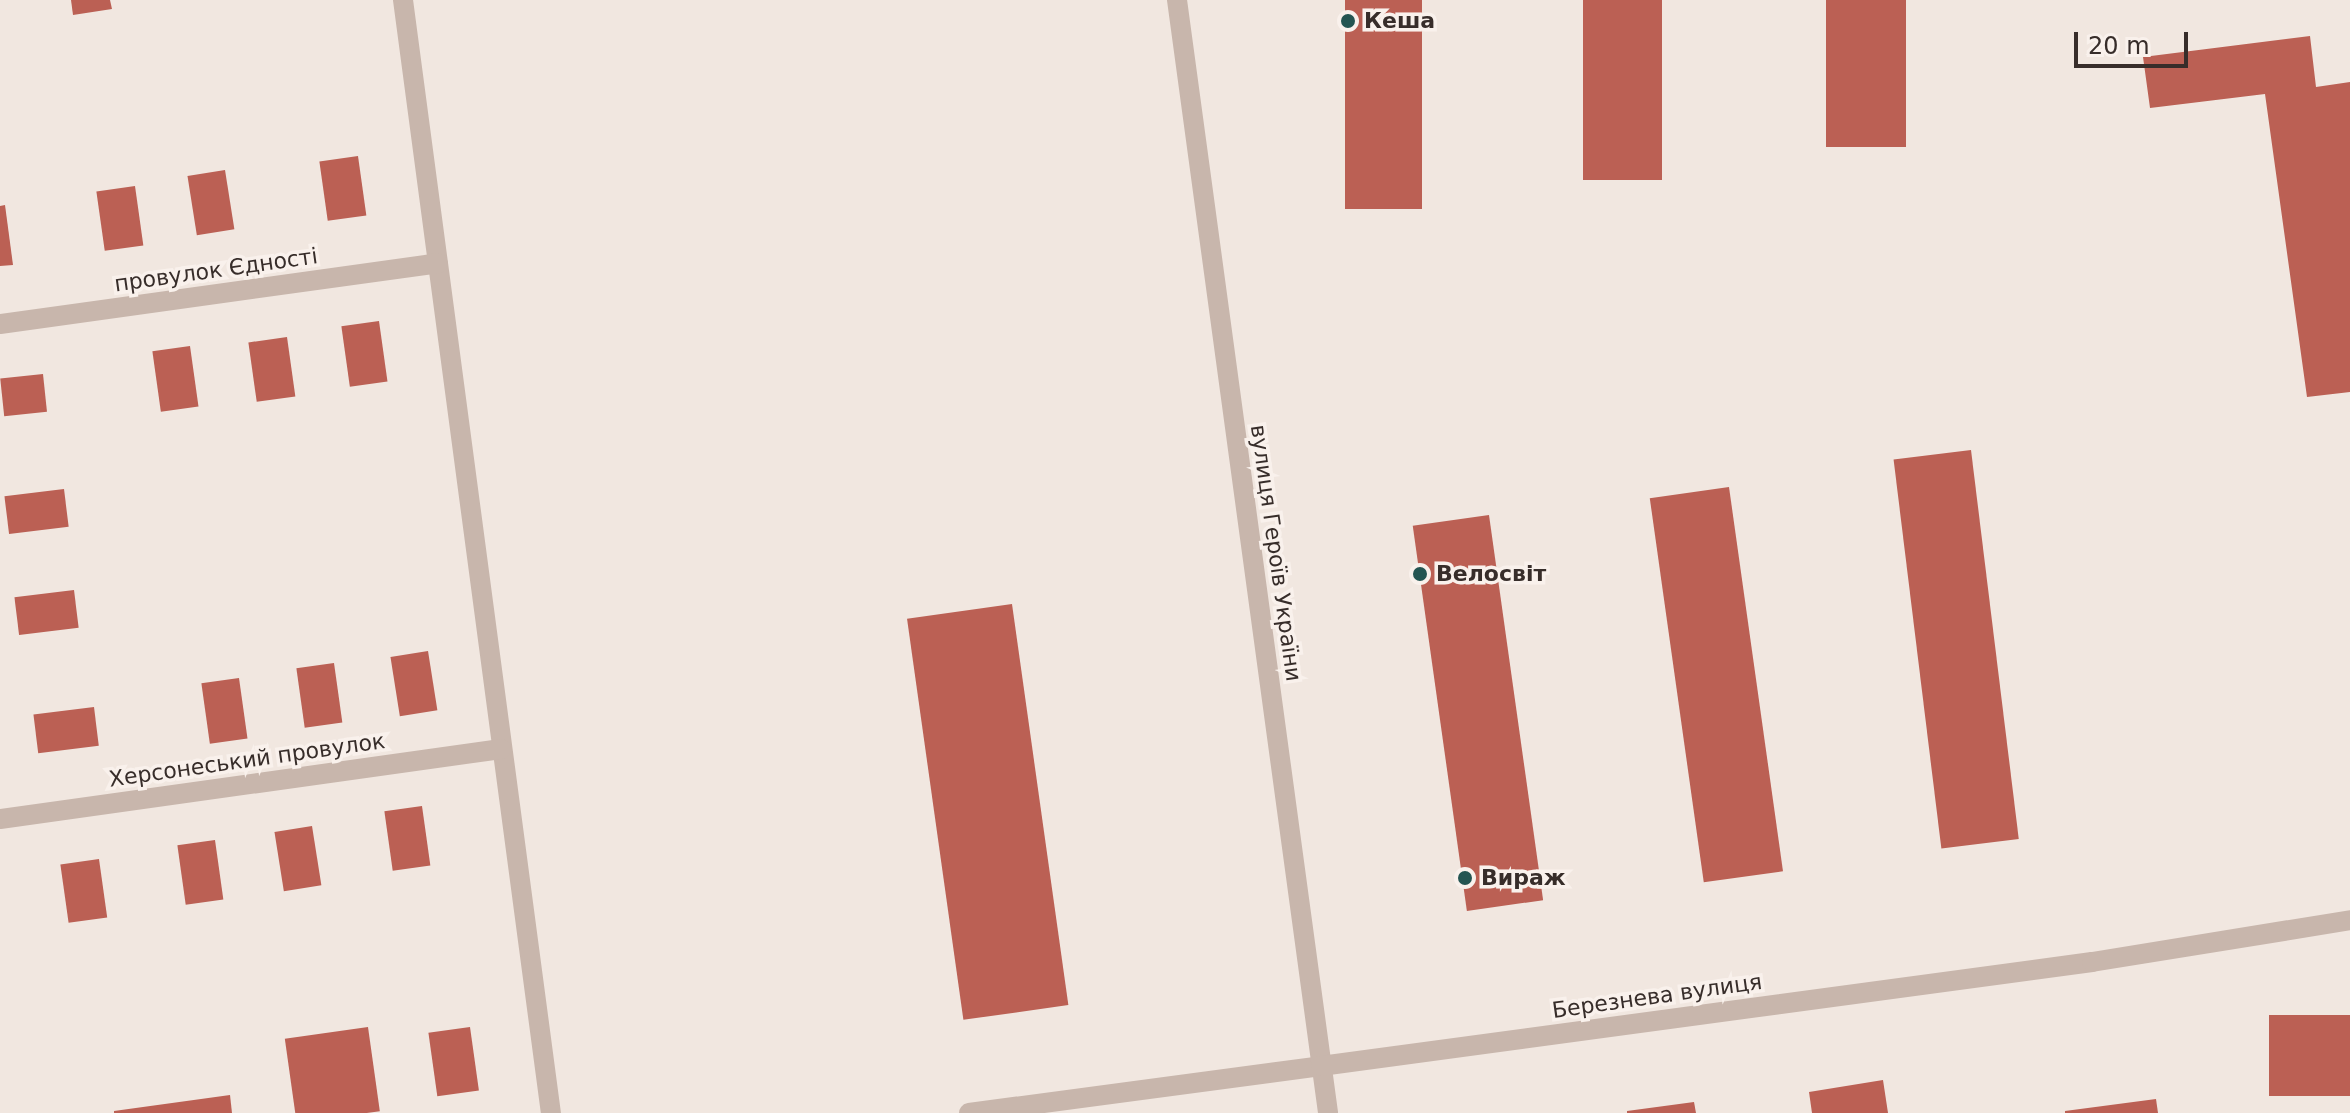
<!DOCTYPE html>
<meta charset="utf-8">
<style>
body{margin:0}
#map{position:relative;width:2350px;height:1113px;overflow:hidden;background:#f1e7e0;font-family:"DejaVu Sans",sans-serif}
div>[style]{position:absolute}
[style*='--x']{left:calc(var(--x)*1px);top:calc(var(--y)*1px);width:calc(var(--w)*1px);rotate:calc(var(--a)*1deg)}
.building>*{inset:0;background:#bb6054;transform-origin:0 0}
.minor>*{height:20px;margin:-10px;padding:0 10px;transform-origin:10px;border-radius:10px;background:#c8b6ac}
.tertiary>*{height:20px;margin:-10px;padding:0 10px;transform-origin:10px;border-radius:10px;background:#c8b6ac}
.dots>*{width:22px;height:22px;translate:-50% -50%;box-sizing:border-box;border:4px solid #f9f1ec;border-radius:50%}
span{translate:-50% -50%;white-space:nowrap;text-align:center;line-height:1.15;-webkit-text-stroke:7px #f9f1ec;paint-order:stroke}
.poi-label{font-size:22px;color:#372d2a;font-weight:700}
.left{translate:0 -50%;text-align:left}
.street-label{font-size:22px;color:#372d2a}
.scale{position:absolute;left:2074px;top:32px;width:114px;height:36px;box-sizing:border-box;border:4px solid #372d2a;border-top:0;padding-left:10px;font-size:24px;line-height:28px;white-space:nowrap;color:#372d2a;-webkit-text-stroke:6px #f9f1ec;paint-order:stroke}
</style>
<div id="map">
<div class="building">
<i style="clip-path:polygon(71px 0,110px 0,112px 9px,73px 15px)"></i>
<i style="left:1345px;top:0;width:77px;height:209px"></i>
<i style="left:1583px;top:0;width:79px;height:180px"></i>
<i style="left:1826px;top:0;width:80px;height:147px"></i>
<i style="clip-path:polygon(2310px 36px,2316px 87px,2350px 82px,2350px 392px,2307px 397px,2265px 94px,2150px 108px,2143px 57px)"></i>
<i style="left:358px;top:156px;width:60px;height:39px;rotate:82deg"></i>
<i style="left:225px;top:170px;width:60px;height:38px;rotate:81deg"></i>
<i style="left:135px;top:186px;width:60px;height:39px;rotate:82deg"></i>
<i style="clip-path:polygon(5px 205px,13px 265px,0 266px,0 206px)"></i>
<i style="left:379px;top:321px;width:61px;height:38px;rotate:82deg"></i>
<i style="left:287px;top:337px;width:60px;height:39px;rotate:82deg"></i>
<i style="left:190px;top:346px;width:61px;height:38px;rotate:82deg"></i>
<i style="left:43px;top:374px;width:38px;height:43px;rotate:84deg"></i>
<i style="left:1971px;top:450px;width:392px;height:78px;rotate:83deg"></i>
<i style="left:1729px;top:487px;width:388px;height:80px;rotate:82deg"></i>
<i style="left:64px;top:489px;width:38px;height:60px;rotate:83deg"></i>
<i style="left:1489px;top:515px;width:389px;height:77px;rotate:82deg"></i>
<i style="left:74px;top:590px;width:38px;height:60px;rotate:83deg"></i>
<i style="left:1012px;top:604px;width:405px;height:106px;rotate:82deg"></i>
<i style="left:428px;top:651px;width:60px;height:38px;rotate:81deg"></i>
<i style="left:334px;top:663px;width:60px;height:38px;rotate:82deg"></i>
<i style="left:239px;top:678px;width:61px;height:38px;rotate:82deg"></i>
<i style="left:94px;top:707px;width:39px;height:61px;rotate:83deg"></i>
<i style="left:422px;top:806px;width:60px;height:38px;rotate:82deg"></i>
<i style="left:312px;top:826px;width:60px;height:38px;rotate:81deg"></i>
<i style="left:215px;top:840px;width:60px;height:38px;rotate:82deg"></i>
<i style="left:99px;top:859px;width:59px;height:39px;rotate:82deg"></i>
<i style="left:2350px;top:1015px;width:81px;height:81px;rotate:90deg"></i>
<i style="left:368px;top:1027px;width:85px;height:84px;rotate:82deg"></i>
<i style="left:470px;top:1027px;width:64px;height:42px;rotate:82deg"></i>
<i style="clip-path:polygon(1883px 1080px,1888px 1113px,1812px 1113px,1809px 1092px)"></i>
<i style="clip-path:polygon(230px 1095px,232px 1113px,114px 1113px,114px 1111px)"></i>
<i style="clip-path:polygon(2156px 1099px,2158px 1113px,2065px 1113px,2065px 1111px)"></i>
<i style="clip-path:polygon(1694px 1102px,1696px 1113px,1627px 1113px,1627px 1111px)"></i>
</div>
<div class="minor">
<i style="--x:403;--y:0;--w:1123;--a:82.43"></i>
<i style="--x:0;--y:324;--w:442;--a:-7.9"></i>
<i style="--x:0;--y:819;--w:506;--a:-7.95"></i>
<i style="--x:969;--y:1113;--w:355;--a:-7.6"></i>
</div>
<div class="tertiary">
<i style="--x:1177;--y:0;--w:1123;--a:82.27"></i>
<i style="--x:1321;--y:1066;--w:778;--a:-7.68"></i>
<i style="--x:2092;--y:962;--w:261;--a:-9.2"></i>
</div>
<div class="dots">
<i style="left:1348px;top:21px;background:#245552"></i>
<i style="left:1420px;top:574px;background:#245552"></i>
<i style="left:1465px;top:878px;background:#245552"></i>
</div>
<div class="poi-label">
<span class="left" style="left:1364px;top:21px">Кеша</span>
<span class="left" style="left:1436px;top:574px">Велосвіт</span>
<span class="left" style="left:1481px;top:878px">Вираж</span>
</div>
<div class="street-label">
<span style="left:216px;top:270px;rotate:-8deg">провулок Єдності</span>
<span style="left:1276px;top:553px;rotate:82deg">вулиця Героїв України</span>
<span style="left:247px;top:760px;rotate:-8deg">Херсонеський провулок</span>
<span style="left:1657px;top:996px;rotate:-8deg">Березнева вулиця</span>
</div>
<div class="scale">20 m</div>
</div>
